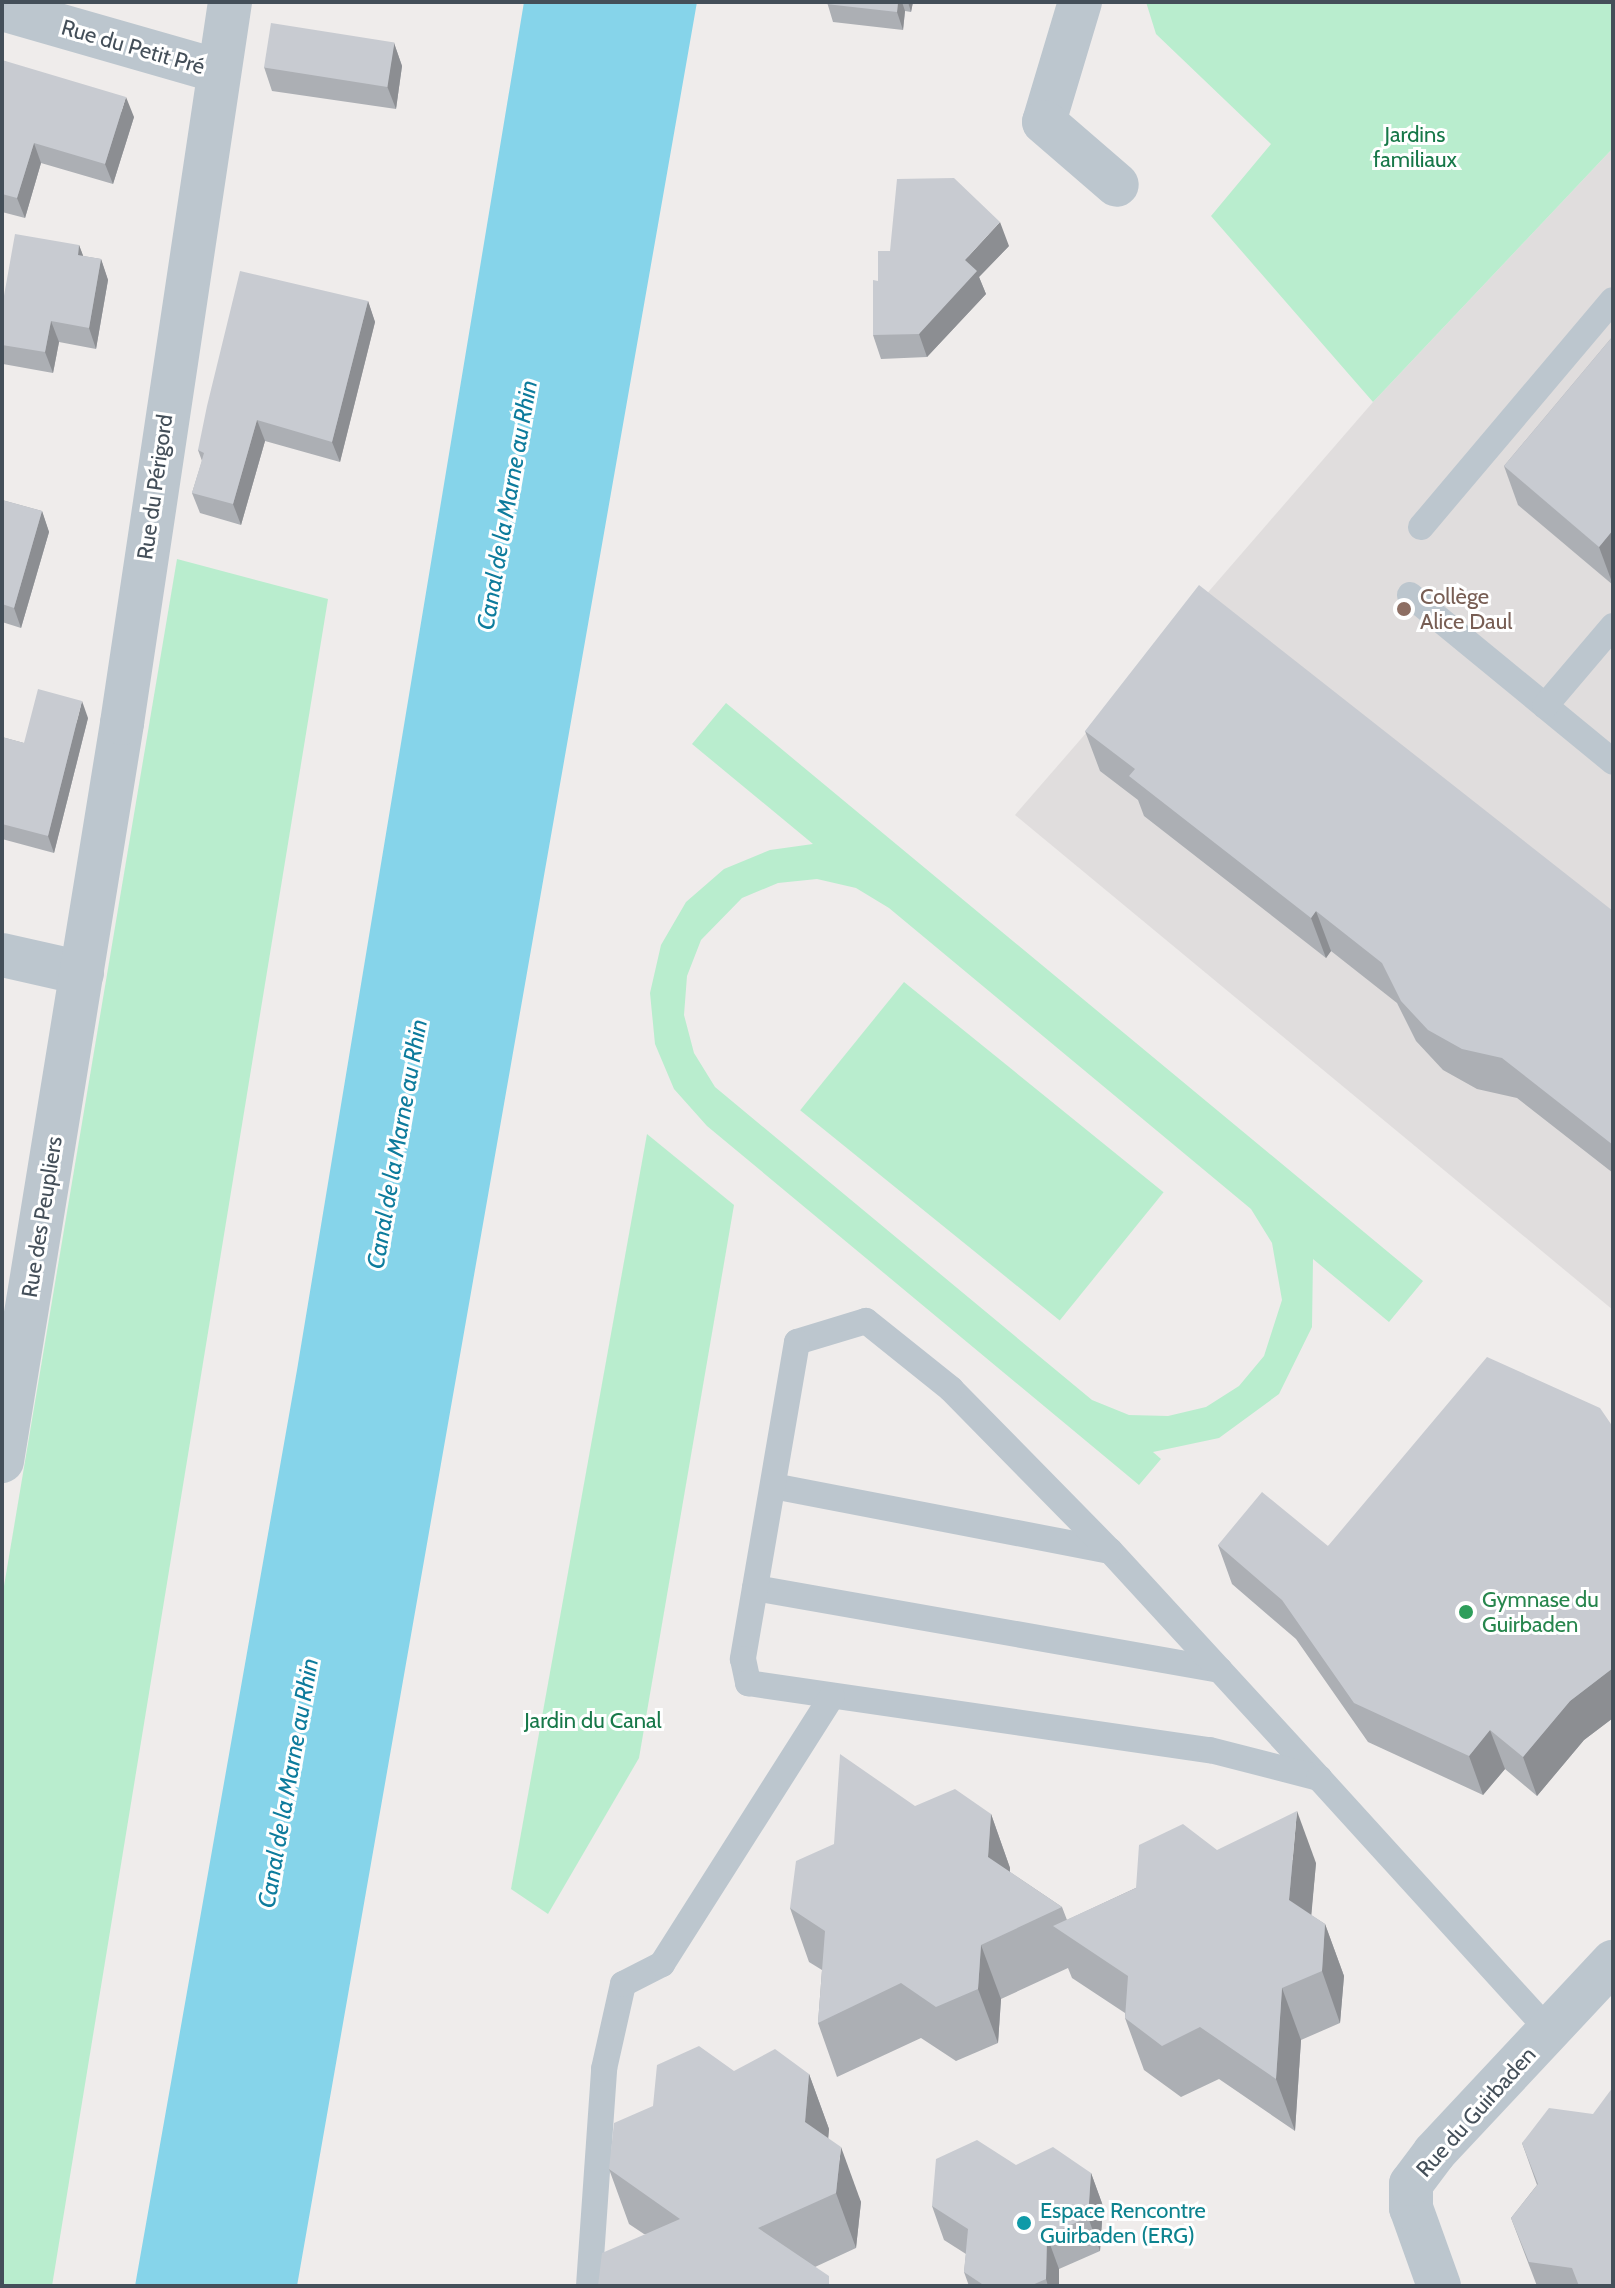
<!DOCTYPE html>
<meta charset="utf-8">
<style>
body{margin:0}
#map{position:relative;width:1615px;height:2288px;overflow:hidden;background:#efeceb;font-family:Cabin,sans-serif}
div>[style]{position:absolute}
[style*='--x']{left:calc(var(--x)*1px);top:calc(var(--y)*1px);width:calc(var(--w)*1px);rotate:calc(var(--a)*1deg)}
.education>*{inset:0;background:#e0dddd}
.green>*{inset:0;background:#b9edce;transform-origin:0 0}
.water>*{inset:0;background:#86d4ea}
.service>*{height:26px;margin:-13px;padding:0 13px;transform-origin:13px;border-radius:13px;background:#bcc6ce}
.minor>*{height:44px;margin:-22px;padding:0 22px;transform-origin:22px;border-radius:22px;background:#bcc6ce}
.wall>*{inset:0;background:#acafb4}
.shaded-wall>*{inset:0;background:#8c8e92}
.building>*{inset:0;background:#c8cbd1;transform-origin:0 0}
.dots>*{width:22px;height:22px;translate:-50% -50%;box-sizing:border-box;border:4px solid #fff;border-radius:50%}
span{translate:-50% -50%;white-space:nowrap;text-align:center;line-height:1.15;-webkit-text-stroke:6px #fff;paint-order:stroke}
.street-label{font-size:22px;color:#444f59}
.park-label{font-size:22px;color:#177849}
.education-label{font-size:22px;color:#785e54}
.left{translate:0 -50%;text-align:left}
.leisure-label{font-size:22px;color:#27864d}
.culture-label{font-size:22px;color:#0d838f}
.water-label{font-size:24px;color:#0d7b9c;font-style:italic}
.frame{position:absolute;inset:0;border:4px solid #444f59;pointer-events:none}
</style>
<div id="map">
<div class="education">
<i style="clip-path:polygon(1613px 148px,1613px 1310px,1015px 815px,1373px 402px)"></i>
</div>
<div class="green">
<i style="clip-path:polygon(1146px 2px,1613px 2px,1613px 148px,1373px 402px,1211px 216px,1271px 144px,1156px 34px)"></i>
<i style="clip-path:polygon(177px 559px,328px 599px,52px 2286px,2px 2286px,2px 1598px)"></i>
<i style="clip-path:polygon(evenodd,726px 703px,1423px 1281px,1389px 1322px,1313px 1259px,1312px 1327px,1279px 1394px,1219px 1438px,1153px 1452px,1161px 1459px,1139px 1485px,707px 1126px,674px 1089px,655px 1044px,650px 993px,661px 945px,686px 902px,724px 869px,770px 850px,813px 844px,692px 744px,726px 703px,817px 879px,856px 888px,889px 908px,1251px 1209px,1272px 1243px,1282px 1300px,1264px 1356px,1239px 1386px,1206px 1407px,1168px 1416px,1129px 1415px,1092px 1400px,715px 1087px,694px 1053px,684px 1015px,687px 976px,701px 940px,742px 898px,778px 883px,817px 879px)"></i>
<i style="left:904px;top:982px;width:334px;height:165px;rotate:39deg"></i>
<i style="clip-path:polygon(647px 1134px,734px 1205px,639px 1758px,548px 1914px,511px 1889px)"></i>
</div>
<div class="water">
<i style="clip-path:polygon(524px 2px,697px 2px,297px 2286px,135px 2286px,297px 1370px)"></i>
</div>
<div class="service">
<i style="--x:1421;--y:527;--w:297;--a:-49.8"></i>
<i style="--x:1410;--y:595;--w:263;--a:39.4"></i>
<i style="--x:1545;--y:706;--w:105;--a:-49.6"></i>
<i style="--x:773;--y:1486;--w:343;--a:10.9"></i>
<i style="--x:755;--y:1588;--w:472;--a:10"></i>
<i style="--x:1319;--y:1778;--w:309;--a:-132.6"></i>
<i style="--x:1110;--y:1551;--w:227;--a:-134.5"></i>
<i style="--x:951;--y:1389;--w:109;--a:-141.3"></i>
<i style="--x:866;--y:1321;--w:72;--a:163.1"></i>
<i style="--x:797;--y:1342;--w:322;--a:99.7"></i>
<i style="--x:743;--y:1659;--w:25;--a:78"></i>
<i style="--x:748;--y:1683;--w:467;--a:8.3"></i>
<i style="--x:1210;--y:1750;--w:113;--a:14.4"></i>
<i style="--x:1319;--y:1778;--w:339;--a:47.7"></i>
<i style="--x:589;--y:2286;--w:218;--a:-86"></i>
<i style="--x:604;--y:2069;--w:87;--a:-77.4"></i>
<i style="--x:623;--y:1984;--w:44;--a:-27.1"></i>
<i style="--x:662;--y:1964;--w:317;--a:-57.6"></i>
</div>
<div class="minor">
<i style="--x:1080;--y:2;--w:125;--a:106.7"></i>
<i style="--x:1044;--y:122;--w:96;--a:40.8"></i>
<i style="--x:2;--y:9;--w:225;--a:16"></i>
<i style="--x:2;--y:955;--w:82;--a:12.7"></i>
<i style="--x:2;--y:1461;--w:748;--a:-80.76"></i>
<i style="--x:122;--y:723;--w:729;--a:-81.48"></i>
<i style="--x:1439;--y:2286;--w:83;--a:-109.7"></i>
<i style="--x:1411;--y:2208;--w:24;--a:-90"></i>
<i style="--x:1411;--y:2184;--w:39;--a:-53"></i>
<i style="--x:1434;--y:2153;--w:262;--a:-46.9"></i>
</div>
<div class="wall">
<i style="clip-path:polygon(827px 2px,913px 2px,911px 12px,905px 11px,903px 30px,833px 22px)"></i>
<i style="clip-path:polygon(394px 43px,402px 66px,396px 109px,272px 91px,264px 67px)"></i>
<i style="clip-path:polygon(2px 60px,134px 117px,113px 184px,41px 163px,25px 218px,2px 212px)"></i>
<i style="clip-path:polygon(79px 245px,83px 256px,101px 259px,108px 280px,96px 349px,59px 342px,53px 373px,3px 364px,2px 362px,2px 307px)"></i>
<i style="clip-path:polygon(1009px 246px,979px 277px,986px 294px,927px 357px,881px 359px,873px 335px,878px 281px)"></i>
<i style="clip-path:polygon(368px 301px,375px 322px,340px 462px,265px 441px,241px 525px,200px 513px,192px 493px,202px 461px,198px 450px)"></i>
<i style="clip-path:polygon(1613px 336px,1613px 585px,1518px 505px,1504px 466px)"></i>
<i style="clip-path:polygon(2px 500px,42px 511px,49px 532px,21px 628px,2px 622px)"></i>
<i style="clip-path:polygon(88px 718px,54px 853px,2px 839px,2px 737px,24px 743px)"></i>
<i style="clip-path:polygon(1085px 731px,1613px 911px,1613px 1173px,1517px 1098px,1477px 1089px,1443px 1070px,1416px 1041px,1397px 1003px,1331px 951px,1326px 958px,1144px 816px,1138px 800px,1100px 771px)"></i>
<i style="clip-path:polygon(1613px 1427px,1613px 1718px,1584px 1740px,1537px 1796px,1505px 1769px,1483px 1795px,1368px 1742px,1296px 1639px,1232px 1584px,1218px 1545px,1328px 1546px)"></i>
<i style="clip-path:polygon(915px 1806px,991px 1814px,1010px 1868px,1010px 1872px,1062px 1907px,1067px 1920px,1217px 1850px,1316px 1863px,1311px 1915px,1325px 1924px,1344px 1976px,1340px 2023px,1301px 2040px,1295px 2131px,1219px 2079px,1181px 2097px,1144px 2070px,1125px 2018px,1125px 2013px,1072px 1978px,1068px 1968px,1001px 1999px,998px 2043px,956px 2061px,921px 2038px,837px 2077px,818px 2023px,822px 1970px,809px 1962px,790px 1908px)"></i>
<i style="clip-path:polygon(734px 2071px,809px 2074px,829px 2129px,828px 2138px,861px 2202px,856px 2248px,815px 2267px,644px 2234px,629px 2224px,609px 2169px)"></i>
<i style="clip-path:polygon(1593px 2114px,1613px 2286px,1537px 2286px,1511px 2218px,1537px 2185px,1522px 2143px)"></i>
<i style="clip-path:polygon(1016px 2165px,1091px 2173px,1103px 2206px,1100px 2251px,1059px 2269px,1059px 2286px,969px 2286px,964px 2272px,966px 2254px,944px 2240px,932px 2206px)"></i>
</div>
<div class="shaded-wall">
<i style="clip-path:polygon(898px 2px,902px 2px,905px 11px,903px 30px,897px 12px)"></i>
<i style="clip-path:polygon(908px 2px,913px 2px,911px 12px)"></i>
<i style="clip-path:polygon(394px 43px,402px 66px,396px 109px,387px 86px)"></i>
<i style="clip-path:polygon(126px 97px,134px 117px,113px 184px,105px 164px)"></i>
<i style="clip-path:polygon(34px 143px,41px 163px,25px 218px,17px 198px)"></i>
<i style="clip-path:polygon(1000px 222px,1009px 246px,979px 277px,986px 294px,927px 357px,919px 334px,965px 260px)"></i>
<i style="clip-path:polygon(79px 245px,87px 266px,78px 255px)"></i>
<i style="clip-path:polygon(101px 259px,108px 280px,96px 349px,89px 328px)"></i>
<i style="clip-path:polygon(368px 301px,375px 322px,340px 462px,332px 442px)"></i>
<i style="clip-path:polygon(51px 321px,59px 342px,53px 373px,45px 352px)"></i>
<i style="clip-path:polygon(257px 420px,265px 441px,241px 525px,233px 504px)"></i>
<i style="clip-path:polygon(42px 511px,49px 532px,21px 628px,14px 608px)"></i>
<i style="clip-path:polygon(1613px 530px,1613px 585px,1599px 547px)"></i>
<i style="clip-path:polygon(82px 701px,88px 718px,54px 853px,48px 836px)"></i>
<i style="clip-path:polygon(1316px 911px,1331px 951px,1326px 958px,1311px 918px)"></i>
<i style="clip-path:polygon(1613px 1668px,1613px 1718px,1584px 1740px,1537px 1796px,1523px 1757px,1570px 1701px)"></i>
<i style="clip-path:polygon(1490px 1730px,1505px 1769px,1483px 1795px,1469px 1756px)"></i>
<i style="clip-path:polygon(1297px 1811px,1316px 1863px,1308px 1952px,1289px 1900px)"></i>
<i style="clip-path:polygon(991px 1814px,1010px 1868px,1007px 1911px,988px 1857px)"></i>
<i style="clip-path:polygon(1325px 1924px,1344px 1976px,1340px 2023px,1322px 1971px)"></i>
<i style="clip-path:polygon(981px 1945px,1001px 1999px,998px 2043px,978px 1989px)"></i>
<i style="clip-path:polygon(1282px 1988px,1301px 2040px,1295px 2131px,1276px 2079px)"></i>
<i style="clip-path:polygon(809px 2074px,829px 2129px,825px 2177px,805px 2122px)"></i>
<i style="clip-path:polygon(841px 2147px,861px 2202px,856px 2248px,836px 2193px)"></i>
<i style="clip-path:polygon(1091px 2173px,1103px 2206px,1100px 2251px,1088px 2217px)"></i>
<i style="clip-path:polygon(1047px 2236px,1059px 2269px,1059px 2286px,1048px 2286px,1046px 2279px)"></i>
</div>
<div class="building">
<i style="clip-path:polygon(827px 2px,898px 2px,897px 12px,826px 4px)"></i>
<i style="left:271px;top:23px;width:125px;height:45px;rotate:9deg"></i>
<i style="clip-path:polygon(2px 60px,126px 97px,105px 164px,34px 143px,17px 198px,2px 194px)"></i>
<i style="clip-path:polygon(954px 178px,1000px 222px,965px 260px,977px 271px,919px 334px,873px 335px,873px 280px,878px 281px,878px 251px,890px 251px,897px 179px)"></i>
<i style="clip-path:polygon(15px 234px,79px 245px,78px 255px,101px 259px,89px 328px,51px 321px,45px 352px,2px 345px,2px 307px)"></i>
<i style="clip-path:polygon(240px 271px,368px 301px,332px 442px,257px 420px,233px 504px,192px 493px,204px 453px,198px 450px,207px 406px)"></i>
<i style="clip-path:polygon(1613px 336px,1613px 530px,1599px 547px,1504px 466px)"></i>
<i style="clip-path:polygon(2px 500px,42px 511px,14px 608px,2px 604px)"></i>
<i style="clip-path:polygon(1199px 585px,1613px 911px,1613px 1145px,1502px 1058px,1462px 1049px,1428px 1030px,1401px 1001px,1382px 963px,1316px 911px,1311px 918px,1129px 776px,1135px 769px,1085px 731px)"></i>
<i style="clip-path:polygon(38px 689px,82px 701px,48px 836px,2px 824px,2px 737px,24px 743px)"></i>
<i style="clip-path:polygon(1487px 1357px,1600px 1408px,1613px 1427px,1613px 1668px,1570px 1701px,1523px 1757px,1490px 1730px,1469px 1756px,1354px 1703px,1282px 1600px,1218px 1545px,1262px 1492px,1328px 1546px)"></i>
<i style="clip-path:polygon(840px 1754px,915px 1806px,955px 1789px,991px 1814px,988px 1857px,1062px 1907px,981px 1945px,978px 1989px,936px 2007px,901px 1983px,818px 2023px,825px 1931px,790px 1908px,796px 1861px,834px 1844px)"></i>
<i style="clip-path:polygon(1297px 1811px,1289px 1900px,1325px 1924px,1322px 1971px,1282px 1988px,1276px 2079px,1200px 2027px,1162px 2046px,1125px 2018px,1128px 1976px,1053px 1926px,1136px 1888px,1139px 1845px,1183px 1824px,1217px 1850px)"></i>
<i style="clip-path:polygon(699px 2046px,734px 2071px,775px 2049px,809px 2074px,805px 2122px,841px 2147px,836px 2193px,758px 2228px,829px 2276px,829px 2286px,598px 2286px,602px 2253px,680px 2219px,609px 2169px,614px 2123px,653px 2106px,657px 2065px)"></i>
<i style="clip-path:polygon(1613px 2087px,1613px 2286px,1579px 2286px,1572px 2268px,1529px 2262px,1511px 2218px,1538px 2184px,1522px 2143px,1549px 2108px,1593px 2114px)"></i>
<i style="clip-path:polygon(977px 2140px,1016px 2165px,1053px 2147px,1091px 2173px,1088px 2217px,1047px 2236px,1046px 2279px,1030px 2286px,985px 2286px,964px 2272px,968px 2229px,932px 2206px,936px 2159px)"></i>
</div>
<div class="dots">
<i style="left:1404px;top:609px;background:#8d6e63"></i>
<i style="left:1466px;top:1612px;background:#2e9e5b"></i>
<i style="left:1024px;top:2223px;background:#0f9aa8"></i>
</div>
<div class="street-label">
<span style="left:133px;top:47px;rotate:16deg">Rue du Petit Pré</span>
<span style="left:155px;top:487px;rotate:-82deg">Rue du Périgord</span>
<span style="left:42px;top:1217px;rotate:-81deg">Rue des Peupliers</span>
<span style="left:1476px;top:2112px;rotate:-48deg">Rue du Guirbaden</span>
</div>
<div class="park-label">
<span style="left:1415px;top:147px">Jardins<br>familiaux</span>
<span style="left:593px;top:1721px">Jardin du Canal</span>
</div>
<div class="education-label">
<span class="left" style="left:1420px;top:609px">Collège<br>Alice Daul</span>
</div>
<div class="leisure-label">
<span class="left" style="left:1482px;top:1612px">Gymnase du<br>Guirbaden</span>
</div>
<div class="culture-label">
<span class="left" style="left:1040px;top:2223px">Espace Rencontre<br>Guirbaden (ERG)</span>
</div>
<div class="water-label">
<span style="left:507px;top:505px;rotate:-80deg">Canal de la Marne au Rhin</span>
<span style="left:397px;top:1144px;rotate:-80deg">Canal de la Marne au Rhin</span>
<span style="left:288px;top:1783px;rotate:-80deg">Canal de la Marne au Rhin</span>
</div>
<div class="frame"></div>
</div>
